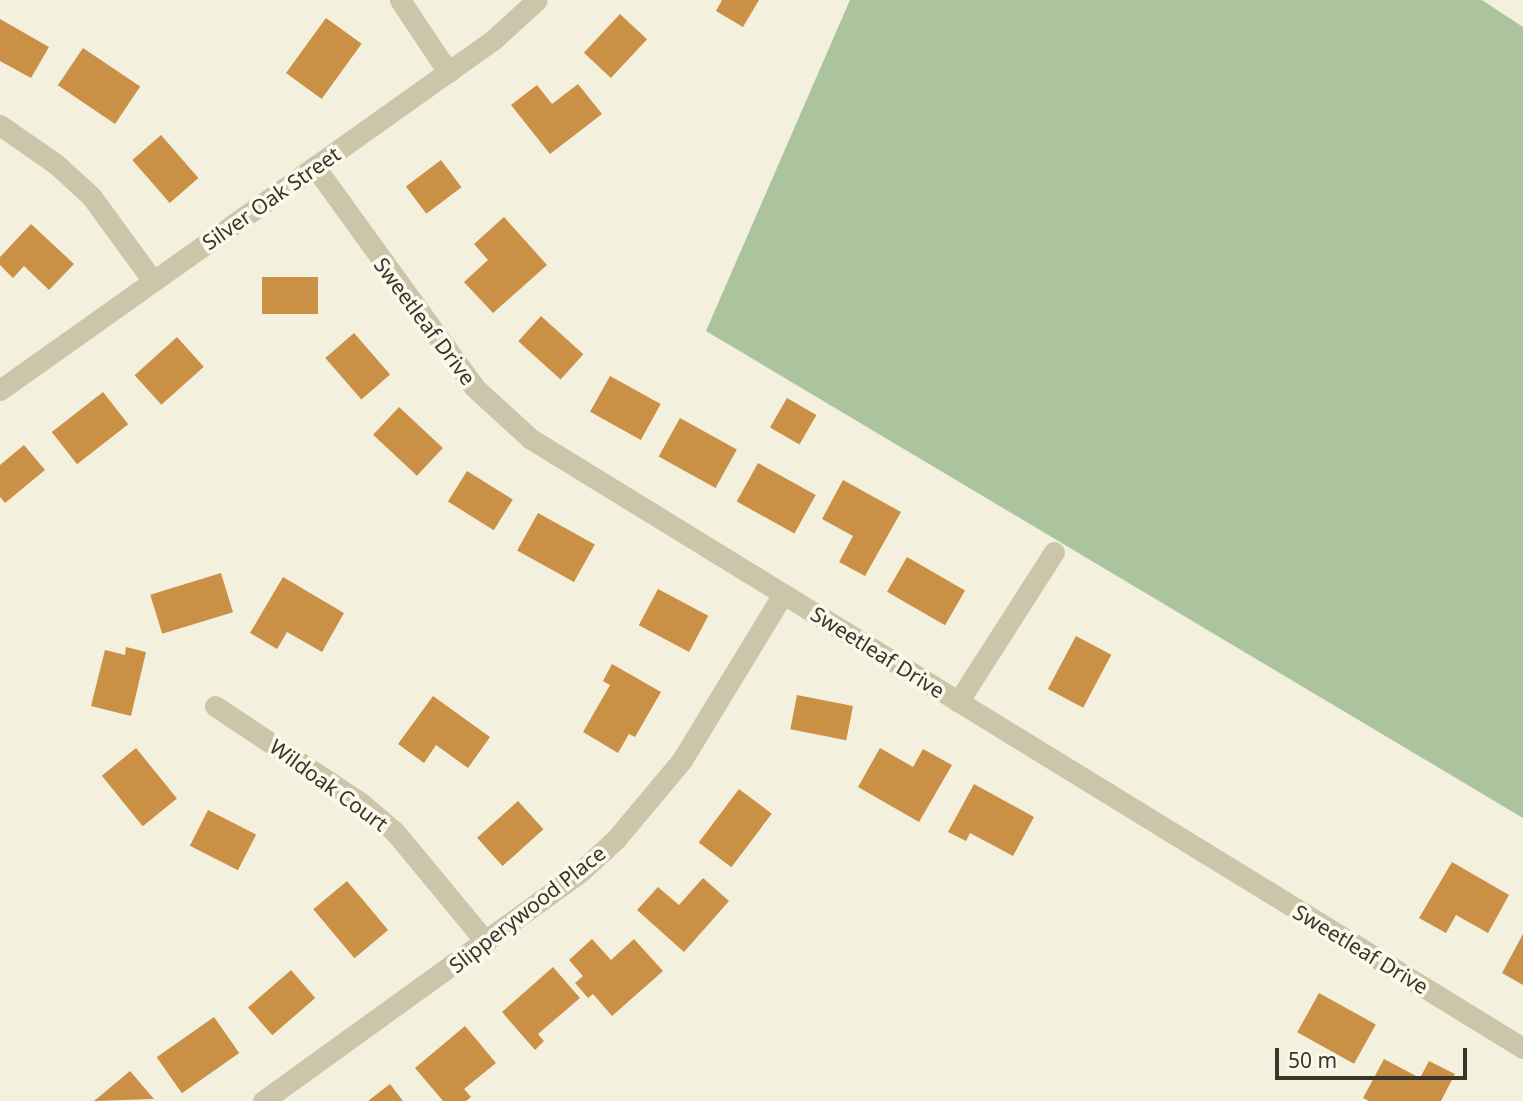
<!DOCTYPE html>
<style>
body{margin:0}
#map{position:relative;width:1523px;height:1101px;overflow:hidden;background:#f4f0de;font-family:"Noto Sans",sans-serif}
div>[style]{position:absolute}
[style*='--x']{left:calc(var(--x)*1px);top:calc(var(--y)*1px);width:calc(var(--w)*1px);rotate:calc(var(--a)*1deg)}
.green>*{inset:0;background:#abc49d}
.building>*{inset:0;background:#ca9046;transform-origin:0 0}
.street>*{height:21px;margin:-10.5px;padding:0 10.5px;transform-origin:10.5px;border-radius:10.5px;background:#cdc5a9}
span{translate:-50% -50%;white-space:nowrap;text-align:center;line-height:1.15;-webkit-text-stroke:7px #fbf9eb;paint-order:stroke}
.street-label{font-size:21px;color:#3a3429}
.scale{position:absolute;left:1275px;top:1048px;width:192px;height:32px;box-sizing:border-box;border:4px solid #3a3429;border-top:0;padding-left:9px;font-size:21px;line-height:24px;white-space:nowrap;color:#3a3429;-webkit-text-stroke:5px #fbf9eb;paint-order:stroke}
</style>
<div id="map">
<div class="green">
<i style="clip-path:polygon(850px 0,1482px 0,1523px 27px,1523px 818px,706px 331px)"></i>
</div>
<div class="building">
<i style="clip-path:polygon(722px 0,759px 0,743px 27px,716px 11px)"></i>
<i style="left:620px;top:14px;width:37px;height:53px;rotate:43deg"></i>
<i style="left:326px;top:18px;width:44px;height:68px;rotate:36deg"></i>
<i style="clip-path:polygon(0 19px,49px 47px,31px 78px,0 61px)"></i>
<i style="left:83px;top:48px;width:69px;height:45px;rotate:34deg"></i>
<i style="clip-path:polygon(578px 84px,602px 114px,550px 154px,511px 105px,537px 85px,552px 104px)"></i>
<i style="left:161px;top:135px;width:57px;height:38px;rotate:49deg"></i>
<i style="left:441px;top:160px;width:34px;height:44px;rotate:53deg"></i>
<i style="clip-path:polygon(504px 217px,547px 265px,493px 313px,464px 282px,488px 260px,474px 244px)"></i>
<i style="clip-path:polygon(31px 224px,74px 264px,49px 290px,24px 266px,13px 278px,0 265px,0 257px)"></i>
<i style="left:318px;top:277px;width:37px;height:56px;rotate:90deg"></i>
<i style="left:541px;top:316px;width:57px;height:34px;rotate:42deg"></i>
<i style="left:354px;top:333px;width:55px;height:38px;rotate:49deg"></i>
<i style="left:177px;top:337px;width:40px;height:57px;rotate:48deg"></i>
<i style="left:610px;top:376px;width:58px;height:41px;rotate:29deg"></i>
<i style="left:103px;top:392px;width:41px;height:65px;rotate:52deg"></i>
<i style="left:787px;top:398px;width:34px;height:34px;rotate:30deg"></i>
<i style="left:399px;top:407px;width:60px;height:38px;rotate:43deg"></i>
<i style="left:680px;top:418px;width:65px;height:44px;rotate:29deg"></i>
<i style="clip-path:polygon(24px 445px,45px 470px,5px 503px,0 497px,0 465px)"></i>
<i style="left:758px;top:463px;width:66px;height:44px;rotate:29deg"></i>
<i style="left:467px;top:471px;width:54px;height:36px;rotate:32deg"></i>
<i style="clip-path:polygon(843px 480px,901px 512px,865px 576px,839px 562px,853px 536px,822px 519px)"></i>
<i style="left:538px;top:513px;width:65px;height:43px;rotate:29deg"></i>
<i style="left:907px;top:557px;width:67px;height:40px;rotate:30deg"></i>
<i style="left:221px;top:573px;width:41px;height:74px;rotate:73deg"></i>
<i style="clip-path:polygon(283px 577px,344px 613px,322px 652px,287px 632px,277px 649px,250px 633px)"></i>
<i style="left:658px;top:589px;width:57px;height:41px;rotate:28deg"></i>
<i style="left:1076px;top:636px;width:40px;height:60px;rotate:28deg"></i>
<i style="clip-path:polygon(126px 647px,146px 652px,131px 716px,91px 706px,105px 650px,125px 655px)"></i>
<i style="clip-path:polygon(612px 664px,661px 692px,635px 737px,629px 734px,618px 753px,583px 732px,610px 685px,603px 681px)"></i>
<i style="left:797px;top:695px;width:57px;height:35px;rotate:11deg"></i>
<i style="clip-path:polygon(433px 696px,490px 737px,468px 768px,436px 745px,424px 763px,398px 744px)"></i>
<i style="left:136px;top:748px;width:65px;height:44px;rotate:51deg"></i>
<i style="clip-path:polygon(880px 748px,913px 767px,923px 749px,952px 765px,919px 822px,858px 787px)"></i>
<i style="clip-path:polygon(974px 784px,1034px 817px,1013px 856px,970px 833px,966px 841px,948px 832px)"></i>
<i style="left:739px;top:789px;width:41px;height:67px;rotate:37deg"></i>
<i style="left:518px;top:801px;width:38px;height:55px;rotate:48deg"></i>
<i style="left:208px;top:810px;width:54px;height:40px;rotate:27deg"></i>
<i style="clip-path:polygon(1452px 862px,1509px 895px,1488px 933px,1456px 915px,1446px 933px,1419px 918px)"></i>
<i style="clip-path:polygon(703px 878px,729px 901px,684px 952px,637px 910px,658px 887px,679px 905px)"></i>
<i style="left:347px;top:881px;width:64px;height:44px;rotate:50deg"></i>
<i style="clip-path:polygon(1523px 934px,1523px 985px,1502px 973px)"></i>
<i style="clip-path:polygon(592px 939px,611px 960px,634px 939px,663px 971px,612px 1016px,593px 994px,588px 998px,575px 983px,583px 976px,569px 960px)"></i>
<i style="clip-path:polygon(553px 967px,580px 998px,538px 1034px,544px 1041px,535px 1050px,502px 1012px)"></i>
<i style="left:291px;top:970px;width:37px;height:57px;rotate:49deg"></i>
<i style="left:1319px;top:993px;width:65px;height:45px;rotate:29deg"></i>
<i style="left:214px;top:1017px;width:44px;height:70px;rotate:55deg"></i>
<i style="clip-path:polygon(465px 1026px,496px 1063px,464px 1089px,471px 1097px,466px 1101px,443px 1101px,415px 1068px)"></i>
<i style="clip-path:polygon(1384px 1059px,1420px 1078px,1429px 1061px,1455px 1074px,1441px 1101px,1369px 1101px,1363px 1098px)"></i>
<i style="clip-path:polygon(130px 1071px,154px 1099px,94px 1101px)"></i>
<i style="clip-path:polygon(390px 1084px,403px 1101px,368px 1101px)"></i>
</div>
<div class="street">
<i style="--x:400;--y:0;--w:87;--a:56.3"></i>
<i style="--x:0;--y:125;--w:68;--a:34.9"></i>
<i style="--x:56;--y:164;--w:47;--a:42.4"></i>
<i style="--x:91;--y:196;--w:105;--a:53.9"></i>
<i style="--x:315;--y:167;--w:271;--a:54.1"></i>
<i style="--x:474;--y:387;--w:77;--a:42.4"></i>
<i style="--x:531;--y:439;--w:1164;--a:31.55"></i>
<i style="--x:0;--y:390;--w:605;--a:-35.37"></i>
<i style="--x:493;--y:40;--w:59;--a:-42.3"></i>
<i style="--x:958;--y:702;--w:178;--a:-57.4"></i>
<i style="--x:215;--y:706;--w:175;--a:33.6"></i>
<i style="--x:361;--y:803;--w:45;--a:40.5"></i>
<i style="--x:395;--y:832;--w:143;--a:50.4"></i>
<i style="--x:263;--y:1101;--w:388;--a:-35.8"></i>
<i style="--x:578;--y:874;--w:52;--a:-42.6"></i>
<i style="--x:616;--y:839;--w:103;--a:-50.1"></i>
<i style="--x:682;--y:760;--w:194;--a:-58.7"></i>
</div>
<div class="street-label">
<span style="left:271px;top:198px;rotate:-35deg">Silver Oak Street</span>
<span style="left:425px;top:321px;rotate:53deg">Sweetleaf Drive</span>
<span style="left:878px;top:652px;rotate:32deg">Sweetleaf Drive</span>
<span style="left:329px;top:785px;rotate:36deg">Wildoak Court</span>
<span style="left:527px;top:909px;rotate:-38deg">Slipperywood Place</span>
<span style="left:1361px;top:949px;rotate:31deg">Sweetleaf Drive</span>
</div>
<div class="scale">50 m</div>
</div>
